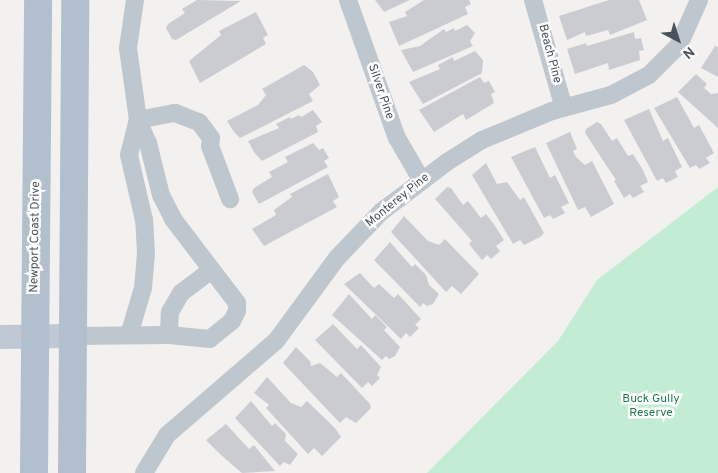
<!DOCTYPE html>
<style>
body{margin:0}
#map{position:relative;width:718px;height:473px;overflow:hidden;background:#f3f0f0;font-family:Overpass,sans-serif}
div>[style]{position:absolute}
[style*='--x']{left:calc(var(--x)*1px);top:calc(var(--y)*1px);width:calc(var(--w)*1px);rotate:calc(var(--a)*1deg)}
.green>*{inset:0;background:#c2edd4}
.building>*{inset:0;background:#cbccd2}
.street>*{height:18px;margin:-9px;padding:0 9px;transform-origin:9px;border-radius:9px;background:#bfc7ce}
.secondary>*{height:24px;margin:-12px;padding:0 12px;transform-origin:12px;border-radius:12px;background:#bfc8d3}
.primary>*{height:28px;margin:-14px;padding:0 14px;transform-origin:14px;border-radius:14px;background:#b2bfcd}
span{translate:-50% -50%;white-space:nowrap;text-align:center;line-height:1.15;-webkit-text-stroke:5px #fff;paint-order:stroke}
.street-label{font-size:12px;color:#49535d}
.park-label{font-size:12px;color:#1e7a4f}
.north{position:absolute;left:653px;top:15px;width:50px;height:50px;-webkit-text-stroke:4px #fff;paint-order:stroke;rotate:140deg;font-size:14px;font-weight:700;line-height:20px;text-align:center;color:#49535d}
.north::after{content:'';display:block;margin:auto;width:18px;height:22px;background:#49535d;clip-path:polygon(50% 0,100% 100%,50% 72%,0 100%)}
</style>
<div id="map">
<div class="green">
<i style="clip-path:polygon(718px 187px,718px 473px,427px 473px,558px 341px,597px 280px)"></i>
</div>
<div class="building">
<i style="clip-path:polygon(197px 0,241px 1px,176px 40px,172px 39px,166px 28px,168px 24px,185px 13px,182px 9px)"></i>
<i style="clip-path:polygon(375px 0,410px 0,384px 12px)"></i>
<i style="clip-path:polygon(424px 0,469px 0,471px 4px,465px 7px,468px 14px,399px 46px,389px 22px,407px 16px,405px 12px)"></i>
<i style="clip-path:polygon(609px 0,639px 0,647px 20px,610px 35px,608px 30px,586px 36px,585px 32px,567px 40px,559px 16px)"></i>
<i style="clip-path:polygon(256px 12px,268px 35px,263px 38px,266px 44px,200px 83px,189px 61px,221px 35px,219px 31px)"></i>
<i style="clip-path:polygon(467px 25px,475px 33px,470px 41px,473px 46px,413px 72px,401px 50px,420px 46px,444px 29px,446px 32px,454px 28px,455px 31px)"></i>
<i style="clip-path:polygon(634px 32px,635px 39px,641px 38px,644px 50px,639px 51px,640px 60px,609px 70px,608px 63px,575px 74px,567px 49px,586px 43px,587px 46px)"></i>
<i style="clip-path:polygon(715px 46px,718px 47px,718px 77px,701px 68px)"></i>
<i style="clip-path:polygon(475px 51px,483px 60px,482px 73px,423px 104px,409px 82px,440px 69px,438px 65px,453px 57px,454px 61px)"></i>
<i style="clip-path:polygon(304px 65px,313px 72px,320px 85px,309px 94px,313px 101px,240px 138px,234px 132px,227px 121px,258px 105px,266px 95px,262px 89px)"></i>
<i style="clip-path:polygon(696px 74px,707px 84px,704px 88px,711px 94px,718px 93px,718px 128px,678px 92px)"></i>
<i style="clip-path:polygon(480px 77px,484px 83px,489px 81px,495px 92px,491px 94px,494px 103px,466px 120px,463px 114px,434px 132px,419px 110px)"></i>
<i style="clip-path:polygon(677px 97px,694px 128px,699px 125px,714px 153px,706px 158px,710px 163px,699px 169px,696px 165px,690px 168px,654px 108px)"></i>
<i style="clip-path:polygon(649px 109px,663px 141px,668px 138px,682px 167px,675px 171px,678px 177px,666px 183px,663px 178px,657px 181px,624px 120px)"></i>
<i style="clip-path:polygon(313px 110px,322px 122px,316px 126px,318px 132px,262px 161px,254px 152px,248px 141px,279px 128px,276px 124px,290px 117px,291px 119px,299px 115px,301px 117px)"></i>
<i style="clip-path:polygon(597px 122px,601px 124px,612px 141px,617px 138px,628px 156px,633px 154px,643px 170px,648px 182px,640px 186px,644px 192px,633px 198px,630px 194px,624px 198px,614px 181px,616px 180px,585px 133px,586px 129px)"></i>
<i style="clip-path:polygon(570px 132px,577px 149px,573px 151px,576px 157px,585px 165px,592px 161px,614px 204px,591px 217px,585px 207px,578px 210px,546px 143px)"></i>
<i style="clip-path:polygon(313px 143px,319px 150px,323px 148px,329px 158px,324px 161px,328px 167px,259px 204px,252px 192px,254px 188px,272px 177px,269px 172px,288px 162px,285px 157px)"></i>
<i style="clip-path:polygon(535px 147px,550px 178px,555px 175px,569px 203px,561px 207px,565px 213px,553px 219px,550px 215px,544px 218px,511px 157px)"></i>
<i style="clip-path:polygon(486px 163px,497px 184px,507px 182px,520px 200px,524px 197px,544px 233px,540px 237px,524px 245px,520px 240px,513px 244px,472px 175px)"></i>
<i style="clip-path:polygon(328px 174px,339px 197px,333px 201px,337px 207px,264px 246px,252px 229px,276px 215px,274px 210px,292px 197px,290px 194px)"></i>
<i style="clip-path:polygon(447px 187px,451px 188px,463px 205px,468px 201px,481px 218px,486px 214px,493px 223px,504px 240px,496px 246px,500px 251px,491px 259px,487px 255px,482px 260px,469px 244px,472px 241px,435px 199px)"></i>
<i style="clip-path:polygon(404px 216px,428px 241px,439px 245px,445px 239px,479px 274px,461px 294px,452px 286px,446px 292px,391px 232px)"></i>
<i style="clip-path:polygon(390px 242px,412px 267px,415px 264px,426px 275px,429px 285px,439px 294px,433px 304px,427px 306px,423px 303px,420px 307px,374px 260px)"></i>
<i style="clip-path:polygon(360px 273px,374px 288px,379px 284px,394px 298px,398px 294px,421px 319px,415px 325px,419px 328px,410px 337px,406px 333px,401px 339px,344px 284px)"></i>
<i style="clip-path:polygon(349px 294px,372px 319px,375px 315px,387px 327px,384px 330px,400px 347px,395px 356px,389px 359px,386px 356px,382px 360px,332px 315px)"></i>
<i style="clip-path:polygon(333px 324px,357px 349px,361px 345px,381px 367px,377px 375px,380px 378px,372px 386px,368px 382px,362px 388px,315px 340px)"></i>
<i style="clip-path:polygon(296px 347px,310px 361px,311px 366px,320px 363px,337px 377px,341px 373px,370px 404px,371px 408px,356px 423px,346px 417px,340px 423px,283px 363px)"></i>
<i style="clip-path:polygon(267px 377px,291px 403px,301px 407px,307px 401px,335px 428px,341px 437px,322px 456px,314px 448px,308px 454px,266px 408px,269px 405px,254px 393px)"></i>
<i style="clip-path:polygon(251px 401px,272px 426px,275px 423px,286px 434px,285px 441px,298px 454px,290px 465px,284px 462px,280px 466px,235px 418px)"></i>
<i style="clip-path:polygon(226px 424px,249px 449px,254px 445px,275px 471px,242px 473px,221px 455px,206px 440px)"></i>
</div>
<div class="street">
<i style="--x:135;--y:0;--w:49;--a:98.3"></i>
<i style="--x:128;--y:48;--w:73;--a:82.1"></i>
<i style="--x:138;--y:120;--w:25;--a:67"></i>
<i style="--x:148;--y:143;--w:54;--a:76"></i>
<i style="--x:161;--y:195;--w:27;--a:63"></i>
<i style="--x:173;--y:219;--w:106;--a:52.7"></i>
<i style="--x:237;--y:303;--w:8;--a:90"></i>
<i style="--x:237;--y:311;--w:11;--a:117"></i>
<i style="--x:232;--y:321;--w:28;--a:141"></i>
<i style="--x:210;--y:339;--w:41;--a:-174.4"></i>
<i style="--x:169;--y:335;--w:23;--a:-88"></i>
<i style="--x:170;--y:312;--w:22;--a:-60"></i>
<i style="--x:181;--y:293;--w:38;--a:-37"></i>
<i style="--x:348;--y:0;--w:146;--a:70.5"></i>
<i style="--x:397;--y:138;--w:50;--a:59.8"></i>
<i style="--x:533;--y:0;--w:112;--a:74"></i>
<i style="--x:138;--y:120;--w:38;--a:-11"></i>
<i style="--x:175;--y:113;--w:26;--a:21"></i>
<i style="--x:199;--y:122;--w:20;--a:53"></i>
<i style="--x:211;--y:138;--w:8;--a:97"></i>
<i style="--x:210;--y:146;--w:57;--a:69.3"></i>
<i style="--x:129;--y:335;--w:49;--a:-73.4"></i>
<i style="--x:143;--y:288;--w:34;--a:-85"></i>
<i style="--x:146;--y:254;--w:34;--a:-93"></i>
<i style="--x:144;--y:220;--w:67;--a:-103"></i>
<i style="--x:129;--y:155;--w:36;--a:-76"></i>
<i style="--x:74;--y:336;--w:95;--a:-0.6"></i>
<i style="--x:144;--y:473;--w:44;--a:-58.8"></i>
<i style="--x:167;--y:435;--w:144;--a:-40.8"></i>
<i style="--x:276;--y:341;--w:103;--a:-53.7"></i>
<i style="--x:337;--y:258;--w:64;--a:-46.3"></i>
<i style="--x:381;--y:212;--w:83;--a:-37.1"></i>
<i style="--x:447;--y:162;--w:41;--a:-32.2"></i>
<i style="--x:482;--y:140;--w:76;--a:-22.5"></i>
<i style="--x:552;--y:111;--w:61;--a:-15.2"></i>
<i style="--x:611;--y:95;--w:43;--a:-27.8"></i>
<i style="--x:649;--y:75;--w:42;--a:-45"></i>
<i style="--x:679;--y:45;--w:49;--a:-66"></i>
</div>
<div class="secondary">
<i style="--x:0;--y:337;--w:74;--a:-0.8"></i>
</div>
<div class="primary">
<i style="--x:34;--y:473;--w:473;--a:-89.5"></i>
<i style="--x:72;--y:473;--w:473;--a:-89.6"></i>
</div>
<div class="street-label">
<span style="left:549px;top:54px;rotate:75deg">Beach Pine</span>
<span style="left:380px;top:92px;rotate:71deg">Silver Pine</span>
<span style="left:398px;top:201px;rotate:-39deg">Monterey Pine</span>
<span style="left:36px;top:237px;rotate:-89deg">Newport Coast Drive</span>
</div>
<div class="park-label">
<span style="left:651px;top:407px">Buck Gully<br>Reserve</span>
</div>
<div class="north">N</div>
</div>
